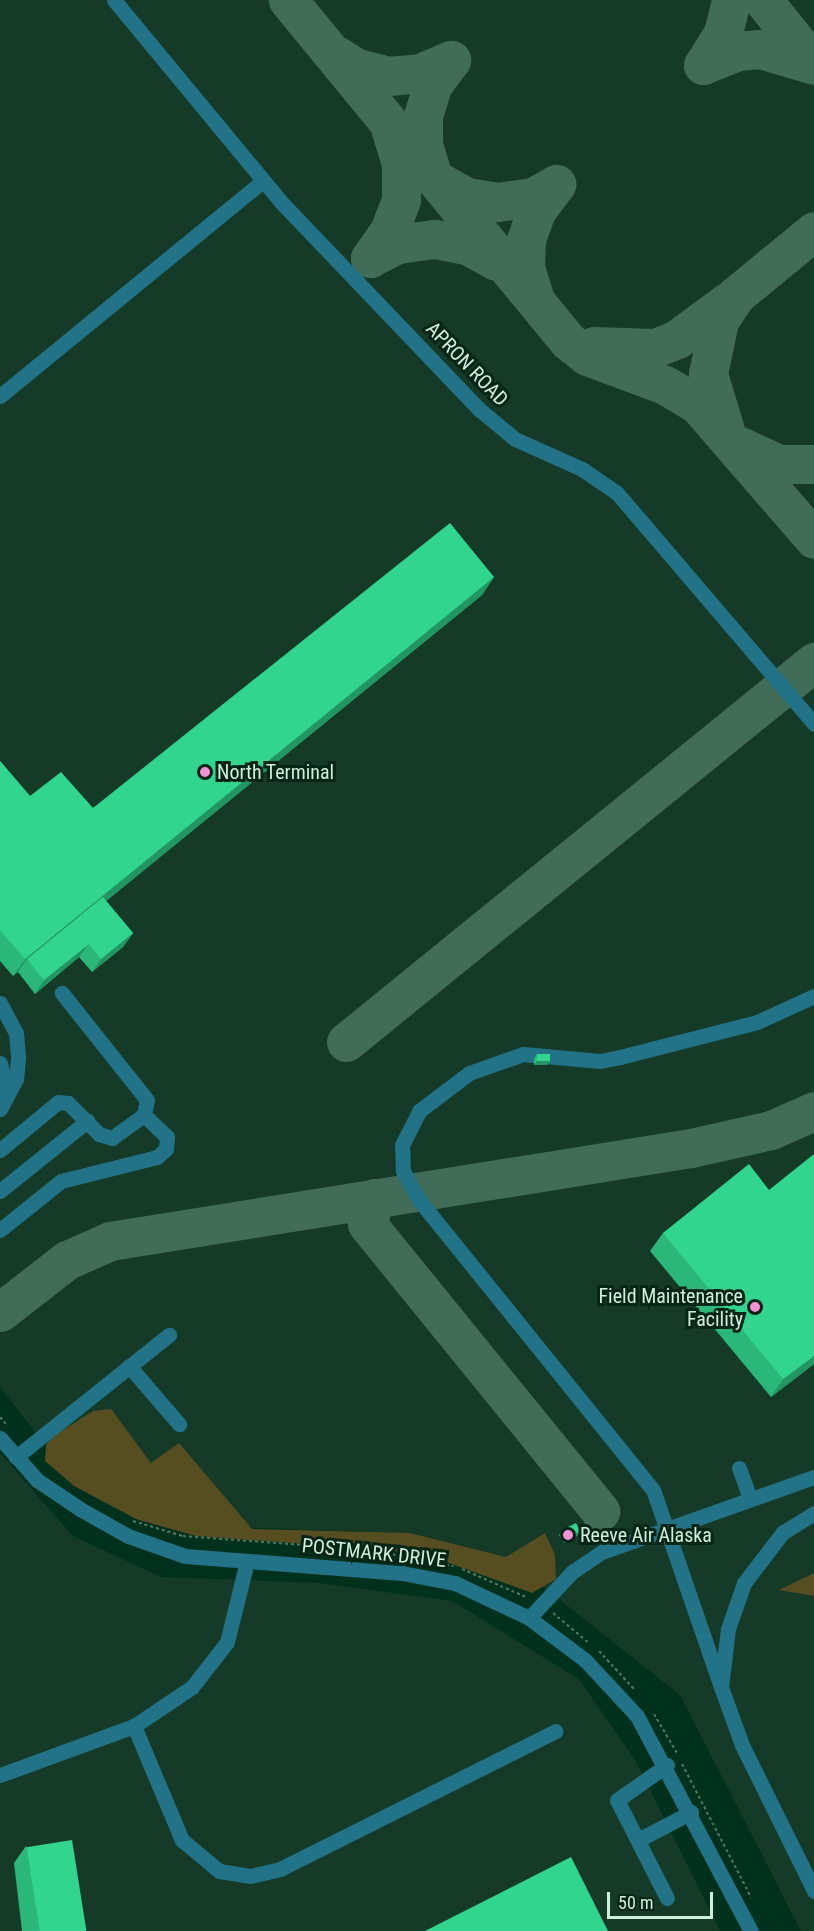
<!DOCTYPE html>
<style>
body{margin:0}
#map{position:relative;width:814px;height:1931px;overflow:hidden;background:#00311c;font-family:"Roboto Condensed",sans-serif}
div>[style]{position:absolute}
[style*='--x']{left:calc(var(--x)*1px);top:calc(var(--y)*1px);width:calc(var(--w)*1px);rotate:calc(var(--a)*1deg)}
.built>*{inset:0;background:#153b28}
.green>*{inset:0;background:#564d20}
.taxiway>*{height:39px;margin:-19.5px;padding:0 19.5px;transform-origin:19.5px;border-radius:19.5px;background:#416c58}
.path>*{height:2px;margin-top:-1px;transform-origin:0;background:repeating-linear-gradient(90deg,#4d7863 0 3px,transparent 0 6px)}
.minor>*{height:15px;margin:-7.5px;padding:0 7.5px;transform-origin:7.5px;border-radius:7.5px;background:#227387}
.wall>*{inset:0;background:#2bb77a}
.shaded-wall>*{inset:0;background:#239563}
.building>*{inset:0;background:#32d58e;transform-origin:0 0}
.dots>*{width:16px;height:16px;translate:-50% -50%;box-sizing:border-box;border:3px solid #052516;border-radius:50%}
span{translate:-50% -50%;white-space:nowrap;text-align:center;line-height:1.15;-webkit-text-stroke:6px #052516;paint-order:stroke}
.street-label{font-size:20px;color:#cfeedb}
.poi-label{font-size:20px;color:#cfeedb}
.left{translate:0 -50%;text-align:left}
.right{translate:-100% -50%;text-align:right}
.scale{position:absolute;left:607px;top:1892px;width:106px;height:27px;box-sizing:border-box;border:3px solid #cfeedb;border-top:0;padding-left:8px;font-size:18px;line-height:21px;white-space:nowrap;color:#cfeedb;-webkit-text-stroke:4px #052516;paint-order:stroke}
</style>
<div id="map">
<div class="built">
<i style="clip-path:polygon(0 0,814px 0,814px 1931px,801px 1931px,680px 1695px,506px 1557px,410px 1533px,220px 1527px,115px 1506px,38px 1436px,0 1387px)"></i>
<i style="clip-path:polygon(0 1453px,73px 1536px,161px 1577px,320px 1583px,452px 1601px,579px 1679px,635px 1760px,720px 1931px,0 1931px)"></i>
</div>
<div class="green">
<i style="clip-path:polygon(111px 1409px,151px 1463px,179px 1443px,252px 1529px,410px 1533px,506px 1557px,545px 1533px,555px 1555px,556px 1579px,532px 1593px,438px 1559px,388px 1550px,196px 1536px,136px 1519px,74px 1486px,45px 1461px,46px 1445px,55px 1435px,93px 1411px)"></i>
<i style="clip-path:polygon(814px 1573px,814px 1596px,779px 1590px)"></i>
</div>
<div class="taxiway">
<i style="--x:288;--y:0;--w:441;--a:50.6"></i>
<i style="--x:568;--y:341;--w:24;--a:38"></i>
<i style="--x:587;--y:356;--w:83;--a:20.4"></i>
<i style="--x:665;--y:385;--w:39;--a:31"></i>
<i style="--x:698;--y:405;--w:177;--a:49.1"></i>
<i style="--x:763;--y:0;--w:82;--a:51.4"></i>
<i style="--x:336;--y:55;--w:25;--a:32"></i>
<i style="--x:357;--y:68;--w:32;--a:14"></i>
<i style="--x:388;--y:76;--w:32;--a:-5"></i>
<i style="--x:420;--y:73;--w:34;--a:-23"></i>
<i style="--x:703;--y:65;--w:37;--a:-22"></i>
<i style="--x:737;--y:51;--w:23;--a:-5"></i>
<i style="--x:760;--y:49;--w:56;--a:16.5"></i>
<i style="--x:703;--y:65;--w:38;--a:-58"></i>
<i style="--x:723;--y:33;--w:34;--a:-76"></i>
<i style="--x:391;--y:131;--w:34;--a:73"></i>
<i style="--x:401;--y:164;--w:36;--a:90"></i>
<i style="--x:401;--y:200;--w:33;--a:111"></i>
<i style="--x:389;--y:231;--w:33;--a:125"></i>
<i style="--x:370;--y:258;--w:31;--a:-27"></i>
<i style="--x:398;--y:244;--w:37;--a:-8"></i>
<i style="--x:435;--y:239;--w:33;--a:11"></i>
<i style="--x:467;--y:245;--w:33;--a:29"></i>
<i style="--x:432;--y:174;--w:30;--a:-107"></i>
<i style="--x:423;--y:145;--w:29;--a:-90"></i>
<i style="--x:423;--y:116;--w:34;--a:-73"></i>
<i style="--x:433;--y:84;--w:30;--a:-53"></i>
<i style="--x:438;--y:181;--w:33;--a:29"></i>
<i style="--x:467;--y:197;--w:30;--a:9"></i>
<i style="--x:497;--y:202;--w:36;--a:-8"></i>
<i style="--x:533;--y:197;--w:26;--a:-29"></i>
<i style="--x:535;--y:300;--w:34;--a:-107"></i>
<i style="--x:525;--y:267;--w:27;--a:-88"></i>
<i style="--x:526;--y:240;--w:31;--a:-71"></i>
<i style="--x:536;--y:211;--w:34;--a:-53"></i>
<i style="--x:594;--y:346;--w:61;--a:1.9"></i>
<i style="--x:655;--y:348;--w:24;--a:-22"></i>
<i style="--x:677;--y:339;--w:62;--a:-36.5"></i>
<i style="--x:725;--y:430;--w:59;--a:-106.9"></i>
<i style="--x:708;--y:374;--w:54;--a:-78.3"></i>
<i style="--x:719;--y:321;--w:30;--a:-57"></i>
<i style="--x:735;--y:296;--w:102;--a:-39.4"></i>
<i style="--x:740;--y:446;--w:43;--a:24.8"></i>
<i style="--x:779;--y:464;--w:35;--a:0"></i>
<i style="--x:346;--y:1042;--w:603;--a:-39.08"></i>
<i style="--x:375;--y:1198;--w:27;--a:107"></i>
<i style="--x:367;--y:1224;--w:370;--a:50.9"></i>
<i style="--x:0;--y:1312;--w:85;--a:-37.8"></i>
<i style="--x:67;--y:1260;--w:47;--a:-23.8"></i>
<i style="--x:110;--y:1241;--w:588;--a:-9.09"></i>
<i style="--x:691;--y:1148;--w:82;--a:-12.7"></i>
<i style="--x:771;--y:1130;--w:47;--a:-23.8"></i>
</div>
<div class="path">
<i style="--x:0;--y:1417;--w:9;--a:49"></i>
<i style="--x:133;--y:1521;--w:52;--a:16.7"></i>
<i style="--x:183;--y:1536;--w:187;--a:4.3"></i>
<i style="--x:369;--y:1550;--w:86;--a:10.8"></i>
<i style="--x:462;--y:1569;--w:72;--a:23.7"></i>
<i style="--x:553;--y:1613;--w:48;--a:40"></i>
<i style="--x:599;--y:1651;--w:52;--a:47.4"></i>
<i style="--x:654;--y:1714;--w:45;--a:59.5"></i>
<i style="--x:682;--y:1764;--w:150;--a:62.6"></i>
</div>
<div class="minor">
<i style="--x:114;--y:0;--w:262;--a:50.4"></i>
<i style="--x:281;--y:202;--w:288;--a:46.3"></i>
<i style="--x:480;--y:410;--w:45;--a:39.6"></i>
<i style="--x:515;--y:439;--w:73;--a:24.1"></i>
<i style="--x:582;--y:469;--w:42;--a:34.4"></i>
<i style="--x:617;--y:493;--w:304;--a:49.5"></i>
<i style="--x:0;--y:396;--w:340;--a:-39.3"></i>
<i style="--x:0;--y:1003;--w:34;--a:62"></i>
<i style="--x:16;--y:1033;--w:25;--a:85"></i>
<i style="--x:18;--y:1058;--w:21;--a:95"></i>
<i style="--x:16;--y:1079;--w:34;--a:118"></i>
<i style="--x:0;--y:1063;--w:32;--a:76"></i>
<i style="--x:0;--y:1150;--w:75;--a:-39.6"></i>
<i style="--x:58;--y:1102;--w:10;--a:6"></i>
<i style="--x:68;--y:1103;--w:44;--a:45"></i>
<i style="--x:99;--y:1134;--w:14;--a:17"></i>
<i style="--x:112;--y:1138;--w:39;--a:-36"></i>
<i style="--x:0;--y:1191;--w:112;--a:-38.8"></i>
<i style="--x:0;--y:1230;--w:78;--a:-38.8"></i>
<i style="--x:61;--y:1181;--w:99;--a:-14"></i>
<i style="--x:157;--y:1157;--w:12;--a:-42"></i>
<i style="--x:166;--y:1149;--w:12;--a:-85"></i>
<i style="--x:167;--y:1137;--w:32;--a:-136"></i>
<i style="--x:144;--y:1115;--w:15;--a:-79"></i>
<i style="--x:147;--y:1100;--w:137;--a:-128.5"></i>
<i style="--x:129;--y:1366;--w:77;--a:49.2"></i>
<i style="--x:0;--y:1438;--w:56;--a:48.6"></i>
<i style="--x:37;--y:1480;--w:52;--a:34"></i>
<i style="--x:80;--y:1509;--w:55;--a:29.4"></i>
<i style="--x:128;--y:1536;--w:60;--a:19.3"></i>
<i style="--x:185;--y:1556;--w:218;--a:4.5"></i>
<i style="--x:402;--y:1573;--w:54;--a:10.7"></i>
<i style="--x:455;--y:1583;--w:82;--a:25.3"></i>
<i style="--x:529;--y:1618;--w:70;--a:36.9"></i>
<i style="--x:585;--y:1660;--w:76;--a:47.1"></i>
<i style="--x:637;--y:1716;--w:243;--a:62.1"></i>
<i style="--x:16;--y:1457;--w:196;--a:-38.6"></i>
<i style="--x:739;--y:1468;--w:33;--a:70"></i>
<i style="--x:814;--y:1513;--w:36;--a:148"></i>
<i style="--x:783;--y:1532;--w:64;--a:127.4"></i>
<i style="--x:744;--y:1583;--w:49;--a:109.2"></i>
<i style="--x:728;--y:1629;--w:58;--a:96.9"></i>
<i style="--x:721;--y:1687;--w:62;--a:70.1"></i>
<i style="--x:742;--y:1745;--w:163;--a:63.7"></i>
<i style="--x:529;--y:1618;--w:63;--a:-46.9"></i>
<i style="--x:572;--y:1572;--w:36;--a:-34"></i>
<i style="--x:602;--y:1552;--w:225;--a:-19.5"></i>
<i style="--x:721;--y:1687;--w:208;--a:-109"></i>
<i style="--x:653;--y:1490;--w:373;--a:-128.9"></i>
<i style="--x:419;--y:1200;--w:33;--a:-119"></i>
<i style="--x:403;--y:1171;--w:26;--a:-92"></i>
<i style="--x:402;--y:1145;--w:38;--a:-63"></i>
<i style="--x:419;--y:1111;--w:63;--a:-37.2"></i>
<i style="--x:469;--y:1073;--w:57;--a:-19.4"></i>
<i style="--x:523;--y:1054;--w:77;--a:5.2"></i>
<i style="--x:600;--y:1061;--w:20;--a:-11"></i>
<i style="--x:620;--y:1057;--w:141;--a:-14.3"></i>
<i style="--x:757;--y:1022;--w:63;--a:-24.5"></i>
<i style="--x:134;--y:1726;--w:124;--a:67.2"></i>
<i style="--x:182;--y:1840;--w:48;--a:40"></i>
<i style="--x:219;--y:1871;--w:31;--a:9"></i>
<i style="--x:250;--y:1876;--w:31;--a:-13"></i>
<i style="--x:280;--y:1869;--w:308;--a:-26.6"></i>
<i style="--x:667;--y:1765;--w:61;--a:145"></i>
<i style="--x:617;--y:1800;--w:110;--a:63"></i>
<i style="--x:0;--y:1775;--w:143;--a:-20.1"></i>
<i style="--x:134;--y:1726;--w:70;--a:-33.9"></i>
<i style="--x:192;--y:1687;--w:57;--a:-52.1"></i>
<i style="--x:227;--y:1642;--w:83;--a:-76.1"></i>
<i style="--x:638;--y:1840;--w:60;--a:-27.8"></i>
</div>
<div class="wall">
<i style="clip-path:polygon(494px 577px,482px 595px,106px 901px,133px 933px,123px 947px,92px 972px,79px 957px,35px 994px,18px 972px,13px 976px,0 961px,0 761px,30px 796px,93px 808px)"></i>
<i style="clip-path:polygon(537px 1054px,550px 1061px,547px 1065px,534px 1065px,534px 1059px)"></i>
<i style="clip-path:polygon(769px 1190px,814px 1364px,771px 1397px,650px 1251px,663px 1233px)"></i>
<i style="clip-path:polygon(563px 1530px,580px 1531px,577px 1536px,564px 1543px,559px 1535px)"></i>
<i style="clip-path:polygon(26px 1846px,86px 1931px,22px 1931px,14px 1863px)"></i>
</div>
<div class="shaded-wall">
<i style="clip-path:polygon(494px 577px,482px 595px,30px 963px,27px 959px,18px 972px,13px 976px,25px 959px)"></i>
<i style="clip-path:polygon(133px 933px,123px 947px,92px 972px,101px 959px)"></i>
<i style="clip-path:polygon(89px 944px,79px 957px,35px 994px,44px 980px)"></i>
<i style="clip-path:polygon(537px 1061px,550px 1061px,547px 1065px,534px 1065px)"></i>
<i style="clip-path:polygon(814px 1356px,814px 1364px,771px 1397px,783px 1379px)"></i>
<i style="clip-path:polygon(580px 1531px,577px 1536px,564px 1543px,567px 1538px)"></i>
</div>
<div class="building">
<i style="clip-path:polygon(450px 523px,494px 577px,25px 959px,0 930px,0 761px,30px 796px,61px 772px,93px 808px)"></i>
<i style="clip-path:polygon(103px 897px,133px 933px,101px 959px,89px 944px,44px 980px,27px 959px)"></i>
<i style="left:537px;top:1054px;width:13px;height:7px"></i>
<i style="clip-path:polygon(814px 1154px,814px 1356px,783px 1379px,663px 1233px,749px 1164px,769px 1190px)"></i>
<i style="left:576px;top:1523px;width:9px;height:15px;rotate:63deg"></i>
<i style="left:72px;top:1840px;width:92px;height:46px;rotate:81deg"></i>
<i style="clip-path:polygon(571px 1857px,608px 1931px,425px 1931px)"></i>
</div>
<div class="dots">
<i style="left:205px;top:772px;background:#f391d6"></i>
<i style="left:755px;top:1307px;background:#f391d6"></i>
<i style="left:568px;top:1535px;background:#f391d6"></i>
</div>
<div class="street-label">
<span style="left:467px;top:364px;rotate:46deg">APRON ROAD</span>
<span style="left:374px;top:1553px;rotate:6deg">POSTMARK DRIVE</span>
</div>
<div class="poi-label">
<span class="left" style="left:217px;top:772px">North Terminal</span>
<span class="right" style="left:743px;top:1308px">Field Maintenance<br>Facility</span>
<span class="left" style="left:580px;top:1535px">Reeve Air Alaska</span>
</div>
<div class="scale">50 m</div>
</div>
